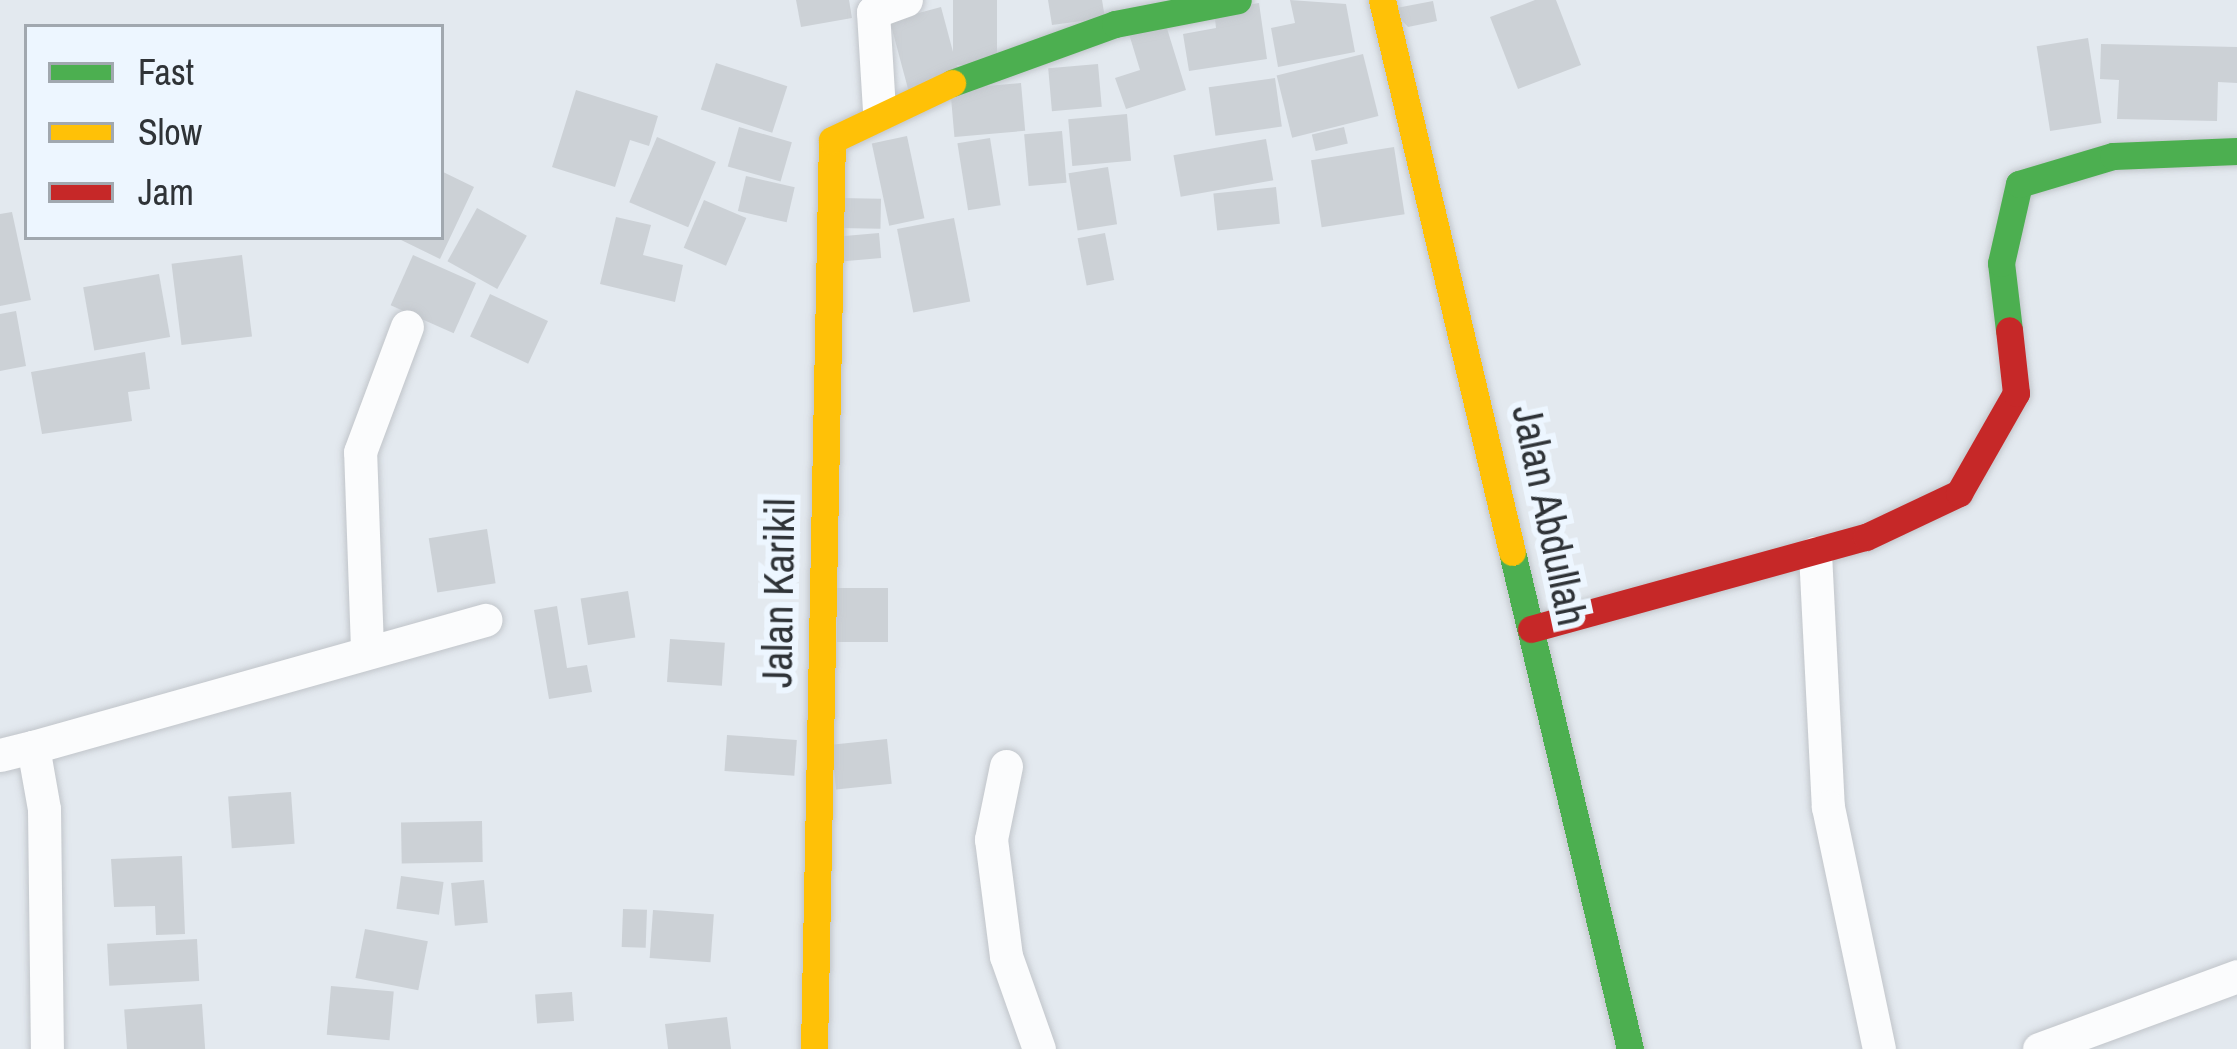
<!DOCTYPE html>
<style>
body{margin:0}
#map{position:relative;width:2237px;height:1049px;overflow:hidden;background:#e3e9ef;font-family:"Archivo Narrow",sans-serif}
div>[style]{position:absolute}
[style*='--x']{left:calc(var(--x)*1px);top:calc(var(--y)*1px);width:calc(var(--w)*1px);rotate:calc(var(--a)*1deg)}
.building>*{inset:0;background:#ccd1d6;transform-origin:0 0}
.roads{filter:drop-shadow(0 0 3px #c1c5ca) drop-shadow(0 0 3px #c1c5ca)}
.street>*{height:33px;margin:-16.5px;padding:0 16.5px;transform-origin:16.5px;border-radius:16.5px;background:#fbfcfd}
.fast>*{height:27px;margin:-13.5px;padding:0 13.5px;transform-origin:13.5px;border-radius:13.5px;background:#4caf50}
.slow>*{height:27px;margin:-13.5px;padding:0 13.5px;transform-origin:13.5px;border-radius:13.5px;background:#ffc107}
.jam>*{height:27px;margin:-13.5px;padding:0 13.5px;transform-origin:13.5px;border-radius:13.5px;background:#c62828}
span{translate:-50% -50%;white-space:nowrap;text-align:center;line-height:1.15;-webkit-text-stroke:12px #edf6ff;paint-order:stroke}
.street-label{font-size:42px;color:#2f3337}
.legend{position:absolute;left:24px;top:24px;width:420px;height:216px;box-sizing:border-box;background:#edf6ff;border:3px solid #a1a8af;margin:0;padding:15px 21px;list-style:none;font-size:36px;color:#2f3337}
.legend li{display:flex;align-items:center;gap:24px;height:60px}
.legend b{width:60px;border:3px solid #a1a8af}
</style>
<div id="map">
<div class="building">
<i style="clip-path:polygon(796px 0,849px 0,852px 18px,801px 27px)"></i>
<i style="left:953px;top:0;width:44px;height:65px"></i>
<i style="clip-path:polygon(1048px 0,1102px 0,1105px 18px,1052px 25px)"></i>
<i style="clip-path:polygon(1290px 0,1346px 4px,1355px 52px,1278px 67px,1271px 28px,1295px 23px)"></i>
<i style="clip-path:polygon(1535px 0,1556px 0,1581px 65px,1518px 89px,1490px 17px)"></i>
<i style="clip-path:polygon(1433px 1px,1437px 21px,1408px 27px,1391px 9px)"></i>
<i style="clip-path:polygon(1259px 3px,1267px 59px,1189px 71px,1183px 34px,1216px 28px,1214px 10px)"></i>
<i style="left:941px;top:7px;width:75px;height:53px;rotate:75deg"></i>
<i style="clip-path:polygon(1165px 22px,1186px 90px,1126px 109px,1115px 78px,1140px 70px,1129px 34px)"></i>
<i style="left:2088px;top:38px;width:86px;height:52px;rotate:81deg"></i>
<i style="clip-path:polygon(2101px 44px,2237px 47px,2237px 83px,2218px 82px,2217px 121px,2117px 119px,2119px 80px,2100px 79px)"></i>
<i style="left:1363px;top:54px;width:64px;height:89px;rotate:76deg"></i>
<i style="left:716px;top:63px;width:75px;height:49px;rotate:18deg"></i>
<i style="left:1098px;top:64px;width:43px;height:50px;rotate:85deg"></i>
<i style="left:1275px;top:78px;width:49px;height:67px;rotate:82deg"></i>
<i style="left:1021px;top:83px;width:48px;height:71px;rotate:85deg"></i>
<i style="clip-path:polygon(576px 90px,658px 116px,649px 146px,630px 140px,615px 187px,552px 167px)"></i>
<i style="left:1127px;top:114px;width:47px;height:59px;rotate:85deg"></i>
<i style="left:739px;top:127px;width:55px;height:41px;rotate:16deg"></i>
<i style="left:1344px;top:127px;width:17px;height:33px;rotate:77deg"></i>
<i style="left:1062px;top:131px;width:52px;height:38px;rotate:85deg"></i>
<i style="left:907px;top:136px;width:84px;height:36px;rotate:78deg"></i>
<i style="left:657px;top:137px;width:64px;height:71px;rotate:23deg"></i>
<i style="left:990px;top:138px;width:68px;height:33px;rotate:81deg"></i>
<i style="left:1266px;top:139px;width:42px;height:94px;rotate:80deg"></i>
<i style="left:1394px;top:147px;width:68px;height:84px;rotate:81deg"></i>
<i style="left:1108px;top:167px;width:58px;height:40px;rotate:81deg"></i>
<i style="clip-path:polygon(441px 171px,474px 187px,440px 259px,395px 237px,441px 237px)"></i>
<i style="left:746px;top:176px;width:50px;height:36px;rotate:13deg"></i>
<i style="left:1276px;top:187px;width:37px;height:63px;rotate:84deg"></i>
<i style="left:839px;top:198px;width:42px;height:30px;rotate:1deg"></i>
<i style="left:704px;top:200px;width:46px;height:52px;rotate:23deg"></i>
<i style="left:477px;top:208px;width:57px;height:61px;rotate:29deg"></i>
<i style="clip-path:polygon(12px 212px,31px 300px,0 306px,0 214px)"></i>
<i style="clip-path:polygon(616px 217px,651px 225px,643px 255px,683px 265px,675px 302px,600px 284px)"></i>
<i style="left:954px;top:218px;width:85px;height:58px;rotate:79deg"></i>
<i style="left:879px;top:233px;width:25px;height:46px;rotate:85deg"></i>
<i style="left:1105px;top:233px;width:48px;height:28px;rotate:79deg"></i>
<i style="left:242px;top:255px;width:82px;height:71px;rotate:83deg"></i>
<i style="left:413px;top:255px;width:69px;height:55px;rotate:24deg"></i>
<i style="left:159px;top:274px;width:64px;height:77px;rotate:80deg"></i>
<i style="left:490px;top:294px;width:64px;height:47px;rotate:25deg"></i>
<i style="clip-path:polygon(16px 311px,26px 366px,0 371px,0 314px)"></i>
<i style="clip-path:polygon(145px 352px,150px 389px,128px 392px,132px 421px,42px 434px,31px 372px)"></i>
<i style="left:487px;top:529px;width:55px;height:59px;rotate:81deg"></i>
<i style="left:837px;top:588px;width:51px;height:54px"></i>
<i style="left:628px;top:591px;width:47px;height:48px;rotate:81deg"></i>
<i style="clip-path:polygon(557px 606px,567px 668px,587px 665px,592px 692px,549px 699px,534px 610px)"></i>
<i style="left:670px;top:639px;width:55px;height:43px;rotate:4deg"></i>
<i style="left:727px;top:735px;width:70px;height:36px;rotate:4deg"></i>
<i style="left:887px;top:739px;width:45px;height:56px;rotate:84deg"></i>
<i style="left:291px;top:792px;width:52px;height:63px;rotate:86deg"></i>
<i style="left:482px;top:821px;width:41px;height:81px;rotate:89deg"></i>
<i style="clip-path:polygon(182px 856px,185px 934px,156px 935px,155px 906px,114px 907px,111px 859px)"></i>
<i style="left:401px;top:876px;width:43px;height:33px;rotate:8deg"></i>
<i style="left:484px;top:880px;width:43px;height:33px;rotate:85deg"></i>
<i style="left:623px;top:909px;width:24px;height:38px;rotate:2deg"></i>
<i style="left:653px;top:910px;width:61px;height:48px;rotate:4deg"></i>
<i style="left:365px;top:929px;width:64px;height:50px;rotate:11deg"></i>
<i style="left:197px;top:939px;width:42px;height:90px;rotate:87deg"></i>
<i style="left:331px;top:986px;width:63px;height:49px;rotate:5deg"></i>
<i style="left:572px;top:992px;width:29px;height:37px;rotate:86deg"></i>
<i style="left:202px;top:1004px;width:45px;height:78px;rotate:86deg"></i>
<i style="clip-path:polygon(727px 1017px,731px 1049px,668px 1049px,665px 1024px)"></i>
</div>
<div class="roads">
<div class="street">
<i style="--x:879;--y:110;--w:98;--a:-93.5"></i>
<i style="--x:873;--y:12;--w:35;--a:-20"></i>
<i style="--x:1815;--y:553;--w:254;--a:87.1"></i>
<i style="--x:1828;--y:807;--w:247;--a:78.1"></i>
<i style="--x:367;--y:649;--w:197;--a:-92"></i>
<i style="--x:360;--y:452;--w:134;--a:-69.5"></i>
<i style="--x:33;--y:747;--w:470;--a:-15.7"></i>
<i style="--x:0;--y:755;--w:34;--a:-14"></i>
<i style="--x:33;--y:747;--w:63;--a:79.9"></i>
<i style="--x:44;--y:809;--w:240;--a:89.3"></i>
<i style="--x:1006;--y:766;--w:75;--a:101.6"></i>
<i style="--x:991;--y:839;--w:118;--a:82.7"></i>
<i style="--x:1006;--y:956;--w:99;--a:70.5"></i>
<i style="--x:2039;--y:1049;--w:211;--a:-20.2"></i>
</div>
<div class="fast">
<i style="--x:952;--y:83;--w:173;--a:-19.9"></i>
<i style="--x:1115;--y:24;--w:125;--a:-11"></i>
<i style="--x:2009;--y:330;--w:67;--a:-96.8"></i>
<i style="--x:2001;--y:263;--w:81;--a:-77.2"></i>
<i style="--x:2019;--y:184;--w:98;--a:-16.6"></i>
<i style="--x:2113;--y:156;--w:124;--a:-2.3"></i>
<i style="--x:1512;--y:552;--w:511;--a:76.64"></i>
</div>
<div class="slow">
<i style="--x:1382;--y:0;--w:567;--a:76.75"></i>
<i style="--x:814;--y:1049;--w:909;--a:-88.87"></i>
<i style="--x:832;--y:140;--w:133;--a:-25.4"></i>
</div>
<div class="jam">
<i style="--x:1531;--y:629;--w:347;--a:-15.4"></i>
<i style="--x:1866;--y:537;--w:103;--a:-25.3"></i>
<i style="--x:1959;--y:493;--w:115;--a:-60.3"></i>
<i style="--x:2016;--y:393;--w:63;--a:-96.3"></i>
</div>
</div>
<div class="street-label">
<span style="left:1550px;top:515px;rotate:78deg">Jalan Abdullah</span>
<span style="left:778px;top:593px;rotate:-89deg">Jalan Karikil</span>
</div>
<ul class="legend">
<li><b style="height:15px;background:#4caf50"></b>Fast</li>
<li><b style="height:15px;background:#ffc107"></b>Slow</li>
<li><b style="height:15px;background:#c62828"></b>Jam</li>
</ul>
</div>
